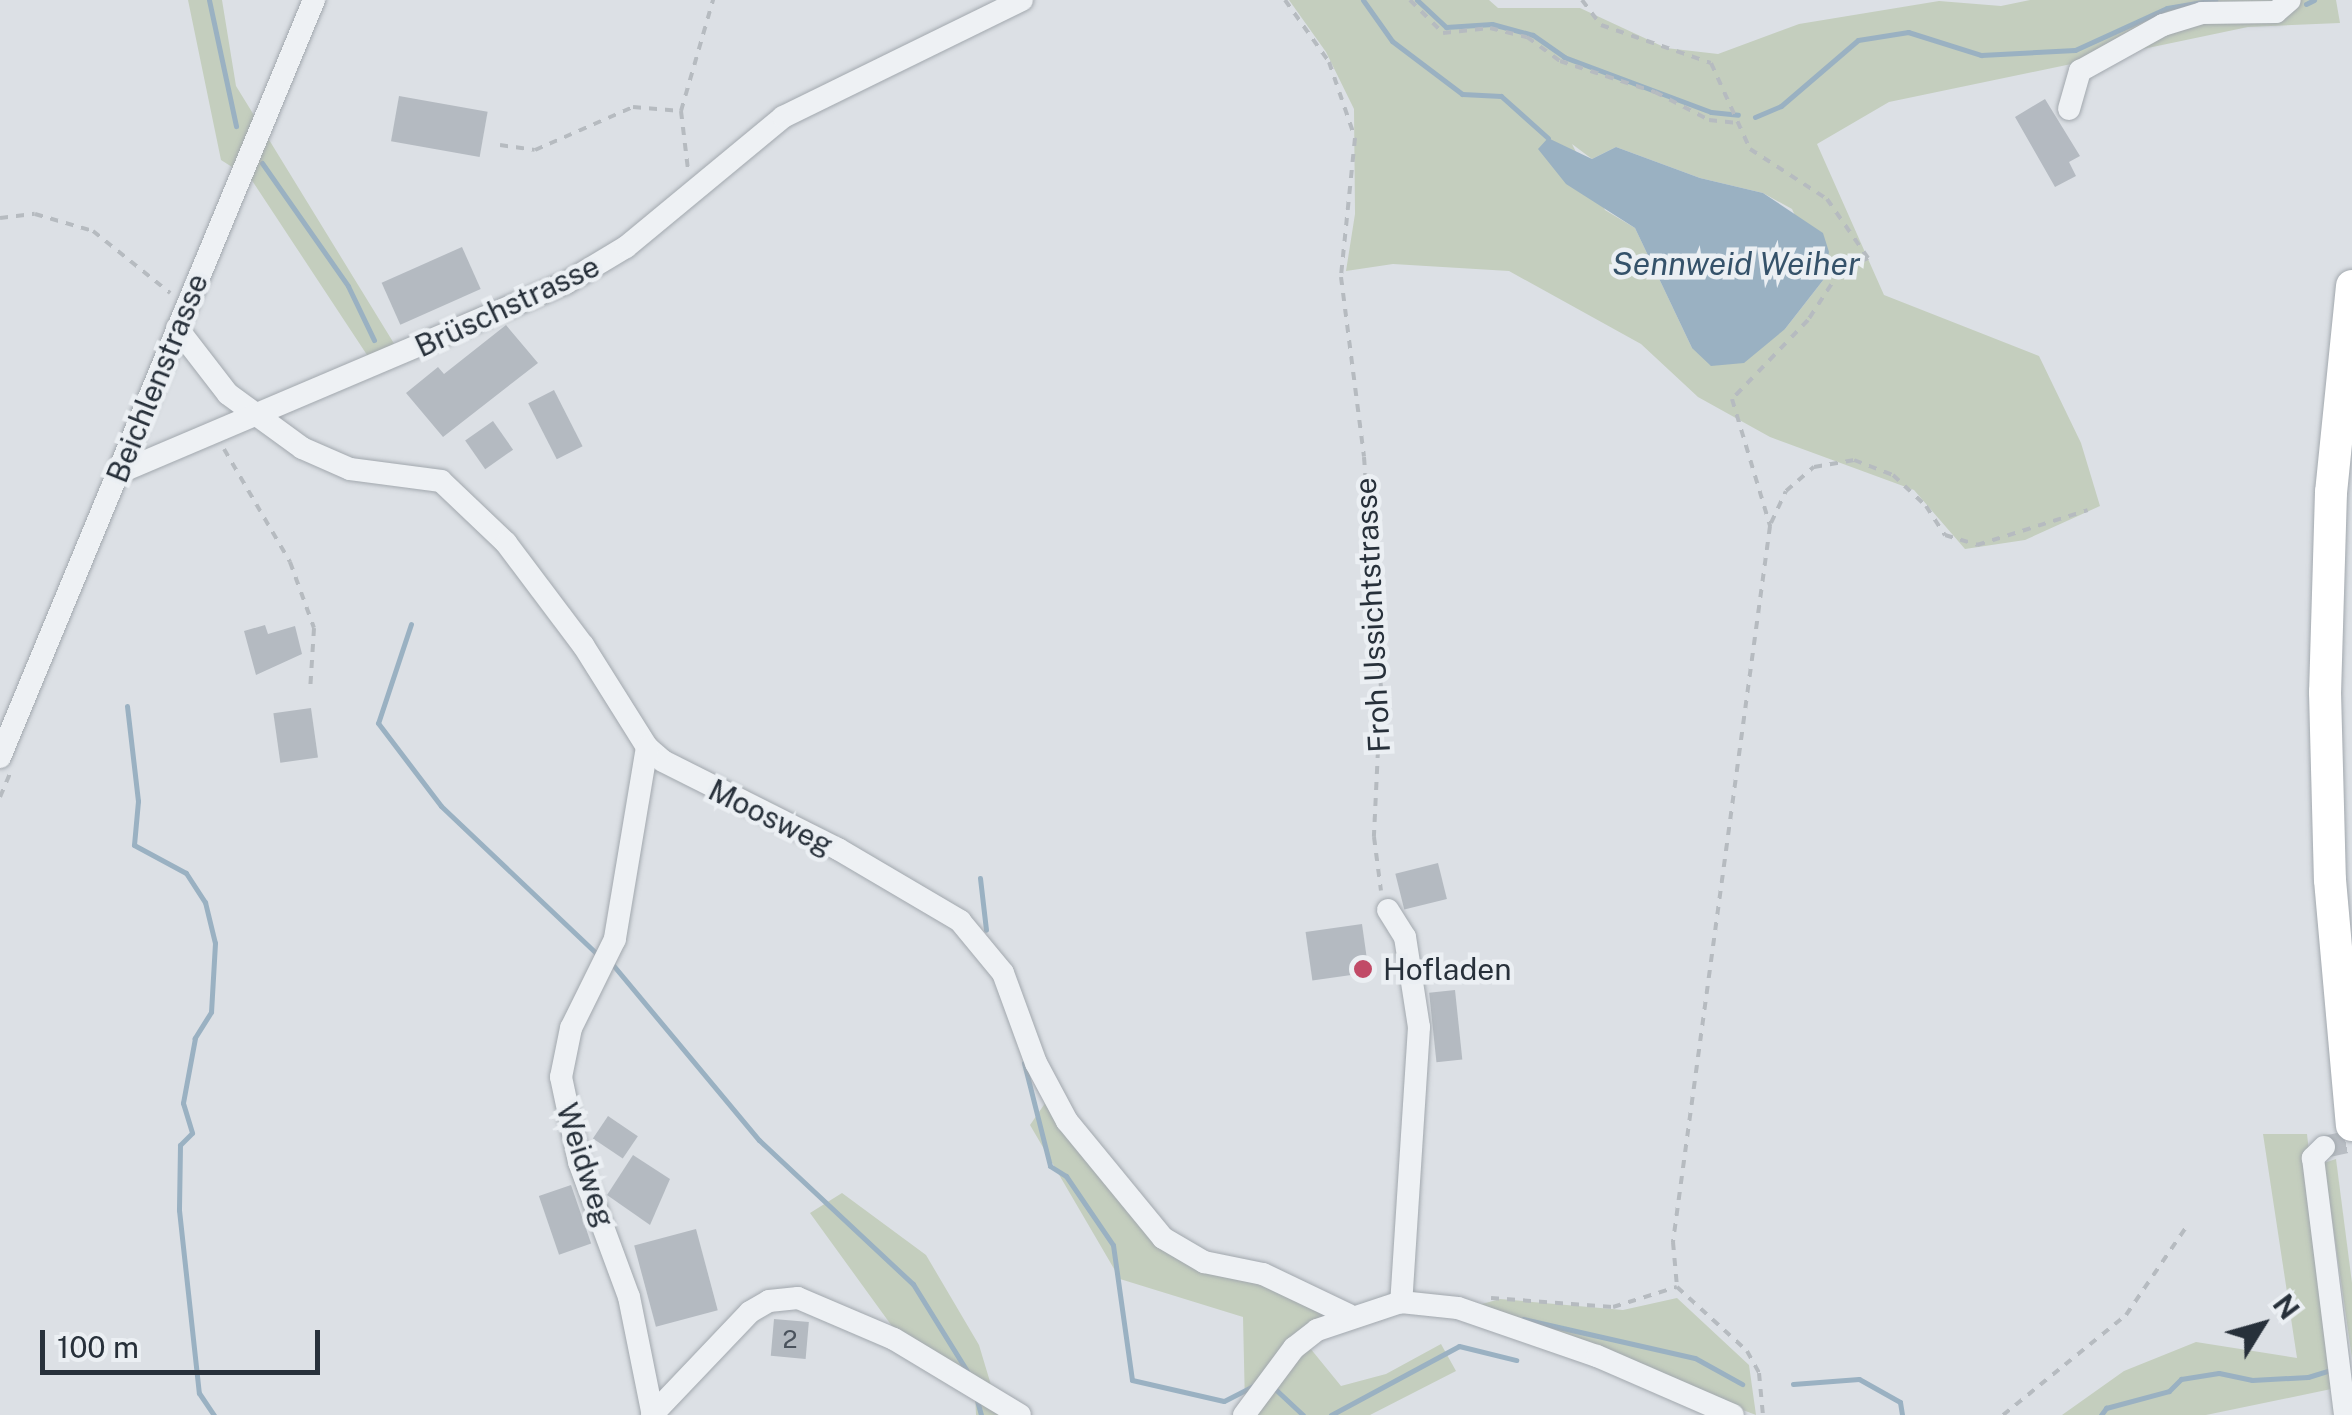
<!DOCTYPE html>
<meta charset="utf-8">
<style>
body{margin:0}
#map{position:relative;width:2352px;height:1415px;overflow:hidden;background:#dce0e5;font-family:"Public Sans",sans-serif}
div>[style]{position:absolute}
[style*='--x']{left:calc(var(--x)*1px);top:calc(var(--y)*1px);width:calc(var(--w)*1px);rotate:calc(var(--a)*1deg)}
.green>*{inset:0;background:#c4cebe}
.water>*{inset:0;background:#9ab1c2}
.stream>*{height:5px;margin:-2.5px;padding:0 2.5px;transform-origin:2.5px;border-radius:2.5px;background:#9ab1c2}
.building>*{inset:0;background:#b4bac1;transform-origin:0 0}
.minor-tunnel>*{height:22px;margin-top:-11px;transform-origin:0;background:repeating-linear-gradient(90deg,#b8bdc3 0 22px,transparent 0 33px)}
.path>*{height:4px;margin-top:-2px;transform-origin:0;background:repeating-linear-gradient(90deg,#b6bbc0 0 8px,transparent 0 16px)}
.roads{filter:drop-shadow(0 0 2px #a2a8ae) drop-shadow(0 0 2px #a2a8ae)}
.minor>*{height:22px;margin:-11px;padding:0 11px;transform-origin:11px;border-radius:11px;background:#eef1f4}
.highway>*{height:32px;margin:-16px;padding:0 16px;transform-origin:16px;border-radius:16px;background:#fff}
.dots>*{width:28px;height:28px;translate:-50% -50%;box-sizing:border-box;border:5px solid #ebeff3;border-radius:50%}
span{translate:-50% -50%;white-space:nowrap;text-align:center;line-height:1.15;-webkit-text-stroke:9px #ebeff3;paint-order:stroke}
.number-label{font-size:25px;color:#4a525c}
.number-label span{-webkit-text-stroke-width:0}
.street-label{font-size:30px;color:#27303a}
.poi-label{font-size:30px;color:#27303a}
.left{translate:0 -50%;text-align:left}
.water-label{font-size:32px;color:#35526a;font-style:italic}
.north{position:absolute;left:2212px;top:1275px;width:100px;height:100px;-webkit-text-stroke:8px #ebeff3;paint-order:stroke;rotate:53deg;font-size:28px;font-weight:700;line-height:40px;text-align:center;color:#27303a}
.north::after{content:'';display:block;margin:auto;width:35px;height:45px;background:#27303a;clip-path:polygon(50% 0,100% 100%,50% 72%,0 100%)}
.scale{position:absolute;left:40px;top:1330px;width:280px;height:45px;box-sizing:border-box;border:5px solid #27303a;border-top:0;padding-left:12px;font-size:30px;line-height:35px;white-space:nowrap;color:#27303a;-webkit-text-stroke:8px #ebeff3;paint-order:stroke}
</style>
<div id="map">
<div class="green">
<i style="clip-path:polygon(188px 0,222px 0,236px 86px,398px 350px,371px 361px,251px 179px,221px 160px)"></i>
<i style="clip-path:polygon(evenodd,1289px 0,1489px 0,1498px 8px,1580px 8px,1666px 48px,1718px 54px,1799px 24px,1939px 1px,2001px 6px,2030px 0,2336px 0,2340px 23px,2248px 27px,1889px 102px,1817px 144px,1884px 295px,2039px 356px,2081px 443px,2100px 506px,2025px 540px,1965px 549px,1914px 490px,1770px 437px,1698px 397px,1641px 344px,1509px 271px,1393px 264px,1346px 271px,1355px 214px,1354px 109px,1326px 52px,1289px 0,1572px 144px,1592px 159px,1616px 147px,1700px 178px,1763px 193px,1792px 209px,1824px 279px,1785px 329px,1692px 348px,1635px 228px,1605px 210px,1572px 144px)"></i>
<i style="clip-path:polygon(1048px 1099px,1162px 1242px,1340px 1315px,1301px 1337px,1341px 1386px,1386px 1374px,1441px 1344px,1456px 1371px,1370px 1415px,1256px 1415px,1245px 1406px,1243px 1317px,1120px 1279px,1030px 1125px)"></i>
<i style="clip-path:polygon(2263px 1134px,2307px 1134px,2336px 1388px,2206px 1415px,2062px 1415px,2124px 1371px,2196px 1342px,2297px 1358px)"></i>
<i style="clip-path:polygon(2336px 1159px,2352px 1283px,2352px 1358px,2324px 1163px)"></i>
<i style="clip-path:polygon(842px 1193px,926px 1255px,979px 1345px,1000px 1415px,976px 1415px,975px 1394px,902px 1340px,810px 1213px)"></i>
<i style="clip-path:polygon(1677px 1298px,1749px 1365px,1756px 1415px,1471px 1307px,1500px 1299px,1623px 1310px)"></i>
</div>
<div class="water">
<i style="clip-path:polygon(1548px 138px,1592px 159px,1616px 147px,1700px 178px,1763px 193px,1823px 233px,1829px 252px,1824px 279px,1785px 329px,1744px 363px,1711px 366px,1692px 348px,1635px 228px,1566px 184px,1538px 149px)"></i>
</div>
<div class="stream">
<i style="--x:209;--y:0;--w:129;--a:77.9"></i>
<i style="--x:1363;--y:0;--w:50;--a:54.7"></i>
<i style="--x:1392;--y:41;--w:88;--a:37.1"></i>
<i style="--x:1462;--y:94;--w:39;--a:3"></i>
<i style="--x:1501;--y:96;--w:63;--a:41.8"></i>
<i style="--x:1417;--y:0;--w:40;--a:43"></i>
<i style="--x:1446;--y:27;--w:46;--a:-3.7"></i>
<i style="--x:1492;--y:24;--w:42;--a:15"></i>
<i style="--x:1533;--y:35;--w:38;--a:35"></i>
<i style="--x:1564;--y:57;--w:157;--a:20.5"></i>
<i style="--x:1711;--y:112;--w:27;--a:6"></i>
<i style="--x:2306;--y:4;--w:9;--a:-27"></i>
<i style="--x:1755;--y:117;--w:28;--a:-23"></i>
<i style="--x:1781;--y:106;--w:101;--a:-40.6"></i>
<i style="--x:1858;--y:40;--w:51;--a:-9.1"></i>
<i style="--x:1908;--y:32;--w:77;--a:17.5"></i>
<i style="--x:1981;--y:55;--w:94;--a:-3"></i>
<i style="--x:2075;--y:50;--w:101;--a:-24.5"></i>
<i style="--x:2167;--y:8;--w:49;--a:-9.5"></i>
<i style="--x:262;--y:163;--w:150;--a:55"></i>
<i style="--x:348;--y:286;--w:60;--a:64.3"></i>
<i style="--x:411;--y:624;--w:104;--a:108.4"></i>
<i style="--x:378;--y:723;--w:104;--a:52.8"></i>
<i style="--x:441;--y:806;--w:218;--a:43.5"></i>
<i style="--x:127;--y:706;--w:96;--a:83.4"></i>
<i style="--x:138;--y:801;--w:44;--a:95.2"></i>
<i style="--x:134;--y:845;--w:59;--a:28.3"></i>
<i style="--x:186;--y:873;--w:35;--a:57"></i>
<i style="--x:205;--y:902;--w:42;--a:76.3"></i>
<i style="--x:215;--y:943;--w:69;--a:93.3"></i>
<i style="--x:211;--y:1012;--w:31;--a:122"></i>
<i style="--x:195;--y:1038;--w:66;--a:100.5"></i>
<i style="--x:183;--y:1103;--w:31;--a:73"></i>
<i style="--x:192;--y:1133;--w:17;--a:135"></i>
<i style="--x:180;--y:1145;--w:65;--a:90.9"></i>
<i style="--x:179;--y:1210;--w:184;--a:83.8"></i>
<i style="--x:199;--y:1393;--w:27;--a:56"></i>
<i style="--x:980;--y:878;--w:52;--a:83.4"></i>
<i style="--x:613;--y:965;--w:228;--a:50.2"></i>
<i style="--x:759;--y:1140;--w:211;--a:43.1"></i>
<i style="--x:913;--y:1284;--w:102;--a:58.2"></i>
<i style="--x:1024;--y:1063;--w:106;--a:75.8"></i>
<i style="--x:1050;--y:1166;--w:19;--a:32"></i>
<i style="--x:1066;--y:1176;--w:83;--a:55.7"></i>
<i style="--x:1113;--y:1245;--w:136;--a:82"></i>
<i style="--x:1132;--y:1380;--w:94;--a:12.9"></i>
<i style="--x:1224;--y:1401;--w:33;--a:-27"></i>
<i style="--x:1523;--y:1319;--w:176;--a:12.8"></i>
<i style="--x:1695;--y:1358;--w:54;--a:29"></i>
<i style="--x:1793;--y:1384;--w:66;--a:-4.3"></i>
<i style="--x:1859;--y:1379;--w:47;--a:29.3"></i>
<i style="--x:1900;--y:1402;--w:13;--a:81"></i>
<i style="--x:1273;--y:1387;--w:41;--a:43"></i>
<i style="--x:977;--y:1400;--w:16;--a:75"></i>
<i style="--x:1331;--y:1415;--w:145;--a:-28.3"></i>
<i style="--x:1459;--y:1346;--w:59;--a:13.8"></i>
<i style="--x:2101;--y:1415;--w:9;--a:-54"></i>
<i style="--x:2106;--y:1408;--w:65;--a:-15.1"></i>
<i style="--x:2169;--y:1391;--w:17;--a:-45"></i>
<i style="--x:2181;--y:1379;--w:38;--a:-9"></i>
<i style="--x:2219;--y:1373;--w:34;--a:12"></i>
<i style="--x:2252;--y:1380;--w:56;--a:-3.1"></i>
<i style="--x:2308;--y:1377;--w:24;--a:-17"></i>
</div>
<div class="building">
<i style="left:399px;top:96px;width:90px;height:46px;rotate:10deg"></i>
<i style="clip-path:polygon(2045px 99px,2080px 156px,2069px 162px,2076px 176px,2055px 187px,2015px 117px)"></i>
<i style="left:462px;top:247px;width:46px;height:88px;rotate:66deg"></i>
<i style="clip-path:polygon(506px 325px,538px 363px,443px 437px,406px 393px,438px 367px,444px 374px)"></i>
<i style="left:554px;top:390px;width:63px;height:29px;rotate:63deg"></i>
<i style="left:493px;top:421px;width:35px;height:34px;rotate:55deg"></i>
<i style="clip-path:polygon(265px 625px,268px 634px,295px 626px,302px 654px,256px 675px,244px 631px)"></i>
<i style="left:311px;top:708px;width:50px;height:38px;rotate:82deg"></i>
<i style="left:1438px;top:863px;width:37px;height:44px;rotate:76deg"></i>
<i style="left:1362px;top:924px;width:49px;height:57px;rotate:82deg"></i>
<i style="left:1455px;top:990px;width:70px;height:26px;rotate:84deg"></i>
<i style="left:608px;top:1116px;width:36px;height:27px;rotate:34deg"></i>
<i style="clip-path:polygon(633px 1155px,670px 1179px,650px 1225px,607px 1195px)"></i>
<i style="left:571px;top:1185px;width:62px;height:34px;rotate:71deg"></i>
<i style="left:696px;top:1229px;width:84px;height:64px;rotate:75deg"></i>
<i style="left:774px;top:1319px;width:35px;height:37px;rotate:5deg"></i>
</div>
<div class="minor-tunnel">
<i style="--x:2324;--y:1147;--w:29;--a:-12"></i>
</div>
<div class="path">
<i style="--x:1285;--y:0;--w:76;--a:54.6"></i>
<i style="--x:1329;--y:62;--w:80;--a:71.1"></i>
<i style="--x:1355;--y:138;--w:140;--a:95.8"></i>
<i style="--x:1341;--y:277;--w:181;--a:82.7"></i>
<i style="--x:1364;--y:457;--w:230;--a:85.8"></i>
<i style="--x:1381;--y:686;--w:151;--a:92.7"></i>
<i style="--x:1374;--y:837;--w:54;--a:82.6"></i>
<i style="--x:1410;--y:0;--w:47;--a:45"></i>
<i style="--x:1443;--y:33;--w:47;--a:-6.1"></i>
<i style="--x:1490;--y:28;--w:38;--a:14"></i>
<i style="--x:1527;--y:37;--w:41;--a:36"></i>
<i style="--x:1560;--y:61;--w:100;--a:18.1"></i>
<i style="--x:1655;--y:92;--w:61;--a:27.4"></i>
<i style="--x:1709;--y:120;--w:31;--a:6"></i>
<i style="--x:1582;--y:0;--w:31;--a:53"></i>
<i style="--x:1601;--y:25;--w:116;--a:19.1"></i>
<i style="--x:1711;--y:63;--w:94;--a:65.6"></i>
<i style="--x:1750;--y:149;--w:92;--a:33"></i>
<i style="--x:1827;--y:199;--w:72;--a:55.2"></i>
<i style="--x:1868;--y:258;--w:31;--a:155"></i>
<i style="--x:1840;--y:271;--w:59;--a:123.1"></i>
<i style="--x:1808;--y:320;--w:110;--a:133.9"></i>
<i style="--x:1732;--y:399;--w:133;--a:73.3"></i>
<i style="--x:1770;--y:526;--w:723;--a:97.72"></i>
<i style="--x:1673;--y:1242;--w:45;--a:84.9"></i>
<i style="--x:1677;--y:1287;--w:95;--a:42.4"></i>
<i style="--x:1747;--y:1351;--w:25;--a:61"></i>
<i style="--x:1759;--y:1373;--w:42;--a:84.6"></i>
<i style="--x:681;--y:111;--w:116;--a:-73.9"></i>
<i style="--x:500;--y:145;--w:35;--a:8"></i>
<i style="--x:535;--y:150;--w:107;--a:-23.7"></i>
<i style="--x:633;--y:107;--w:48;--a:4.8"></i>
<i style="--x:681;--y:111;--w:59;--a:83.2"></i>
<i style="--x:0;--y:218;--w:35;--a:-7"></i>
<i style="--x:35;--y:214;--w:60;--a:16.3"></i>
<i style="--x:93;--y:231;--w:99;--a:38.8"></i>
<i style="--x:224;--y:449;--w:131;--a:59.7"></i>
<i style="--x:290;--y:562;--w:70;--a:70"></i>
<i style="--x:314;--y:628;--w:64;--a:93.6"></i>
<i style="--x:1771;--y:523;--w:35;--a:-65"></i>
<i style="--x:1786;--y:491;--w:37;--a:-41"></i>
<i style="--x:1814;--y:467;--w:41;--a:-9.9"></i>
<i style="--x:1854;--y:460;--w:42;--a:21"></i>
<i style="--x:1893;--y:475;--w:45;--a:43.2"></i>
<i style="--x:1926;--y:506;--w:35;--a:57"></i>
<i style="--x:1945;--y:535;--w:34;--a:17"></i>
<i style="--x:1977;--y:545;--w:116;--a:-17.5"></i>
<i style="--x:0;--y:797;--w:25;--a:-67"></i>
<i style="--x:1491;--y:1298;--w:122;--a:4.2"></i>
<i style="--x:1613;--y:1307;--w:67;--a:-17.4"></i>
<i style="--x:2003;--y:1415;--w:159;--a:-39.1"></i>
<i style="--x:2126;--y:1315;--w:108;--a:-55.6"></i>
</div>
<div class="roads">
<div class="minor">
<i style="--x:2069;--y:109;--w:40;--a:-74"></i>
<i style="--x:2080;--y:71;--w:95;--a:-29"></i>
<i style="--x:2163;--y:25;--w:41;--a:-17.1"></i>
<i style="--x:2202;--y:13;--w:74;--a:-0.8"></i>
<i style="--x:2276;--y:12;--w:18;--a:-41"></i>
<i style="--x:177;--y:328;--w:83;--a:52.3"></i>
<i style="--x:228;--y:394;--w:92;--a:36.1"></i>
<i style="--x:302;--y:448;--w:52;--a:23.6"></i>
<i style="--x:350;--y:469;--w:92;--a:7.5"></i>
<i style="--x:441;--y:481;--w:90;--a:43.6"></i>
<i style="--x:506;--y:543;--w:128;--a:53"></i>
<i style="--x:583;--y:645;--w:120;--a:57.9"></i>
<i style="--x:647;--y:747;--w:21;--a:41"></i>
<i style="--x:663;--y:761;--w:196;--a:26.7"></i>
<i style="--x:838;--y:849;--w:142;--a:30.5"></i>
<i style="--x:960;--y:921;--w:67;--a:50.4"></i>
<i style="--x:1003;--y:973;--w:96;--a:69.9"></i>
<i style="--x:1036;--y:1063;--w:66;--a:61.9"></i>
<i style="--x:1067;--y:1121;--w:151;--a:50.6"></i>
<i style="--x:1163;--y:1238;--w:48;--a:30.3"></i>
<i style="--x:1204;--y:1262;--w:60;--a:11.5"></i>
<i style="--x:1263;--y:1274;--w:95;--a:25.5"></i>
<i style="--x:118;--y:473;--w:487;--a:-23"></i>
<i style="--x:566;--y:283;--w:70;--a:-31"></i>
<i style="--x:626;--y:247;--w:204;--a:-39.6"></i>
<i style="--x:783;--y:117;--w:266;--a:-26.1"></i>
<i style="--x:647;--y:747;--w:195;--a:99.5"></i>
<i style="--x:615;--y:939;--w:99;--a:116.3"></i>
<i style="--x:571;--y:1028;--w:50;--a:101.5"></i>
<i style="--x:561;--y:1077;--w:87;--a:78"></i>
<i style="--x:579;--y:1162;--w:144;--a:69.7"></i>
<i style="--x:629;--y:1297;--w:116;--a:78.6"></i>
<i style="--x:0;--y:757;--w:820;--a:-67.47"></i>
<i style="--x:1388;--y:910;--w:32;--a:58"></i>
<i style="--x:1405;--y:937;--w:91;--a:81.2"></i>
<i style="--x:1419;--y:1027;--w:276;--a:93.7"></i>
<i style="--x:2324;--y:1147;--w:16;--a:135"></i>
<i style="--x:2313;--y:1158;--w:259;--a:82.9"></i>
<i style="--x:652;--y:1415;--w:142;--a:-46.4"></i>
<i style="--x:750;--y:1312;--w:22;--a:-30"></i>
<i style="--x:769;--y:1301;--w:29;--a:-6"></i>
<i style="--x:798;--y:1298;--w:104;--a:23.1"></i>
<i style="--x:894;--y:1339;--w:147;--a:31.1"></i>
<i style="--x:1244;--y:1415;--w:84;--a:-53.3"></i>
<i style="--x:1294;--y:1348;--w:29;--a:-38"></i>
<i style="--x:1317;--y:1330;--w:89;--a:-18.4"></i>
<i style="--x:1401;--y:1302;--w:57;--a:6"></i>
<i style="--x:1458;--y:1308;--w:147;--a:19.1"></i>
<i style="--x:1597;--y:1356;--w:148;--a:23.5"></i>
</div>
<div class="highway">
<i style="--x:2352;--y:286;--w:207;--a:95.8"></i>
<i style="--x:2331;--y:492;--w:200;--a:91.7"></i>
<i style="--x:2325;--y:692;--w:188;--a:88.5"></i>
<i style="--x:2330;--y:880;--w:246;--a:84.9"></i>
</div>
</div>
<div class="dots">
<i style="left:1363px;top:969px;background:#c14a67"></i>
</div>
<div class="number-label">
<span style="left:790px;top:1339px">2</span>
</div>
<div class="street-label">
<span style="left:507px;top:306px;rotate:-25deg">Brüschstrasse</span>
<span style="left:157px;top:378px;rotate:-68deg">Beichlenstrasse</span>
<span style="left:1372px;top:615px;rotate:-93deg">Froh Ussichtstrasse</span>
<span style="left:771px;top:817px;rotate:26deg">Moosweg</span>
<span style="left:586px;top:1165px;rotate:72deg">Weidweg</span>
</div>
<div class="poi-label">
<span class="left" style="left:1383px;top:969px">Hofladen</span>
</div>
<div class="water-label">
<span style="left:1736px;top:264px">Sennweid Weiher</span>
</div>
<div class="north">N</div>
<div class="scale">100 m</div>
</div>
